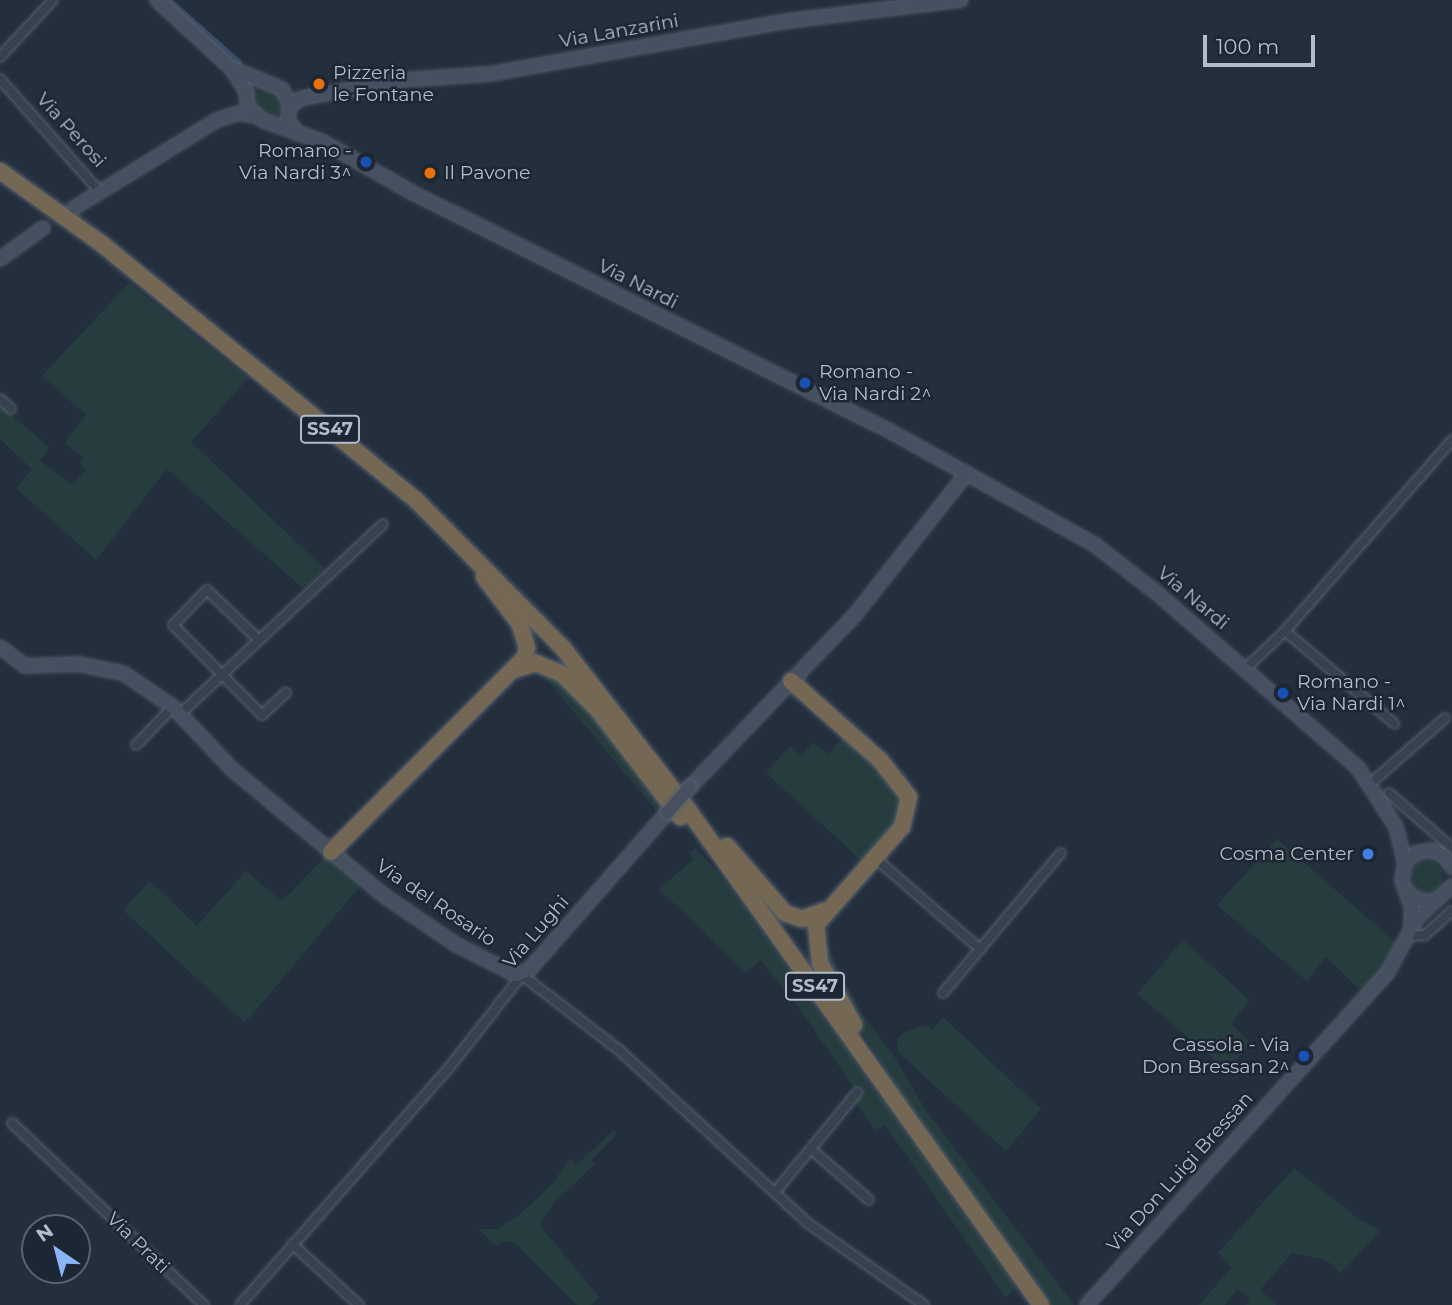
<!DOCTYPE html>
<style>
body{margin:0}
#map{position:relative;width:1452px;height:1305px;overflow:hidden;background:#242f3e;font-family:Montserrat,sans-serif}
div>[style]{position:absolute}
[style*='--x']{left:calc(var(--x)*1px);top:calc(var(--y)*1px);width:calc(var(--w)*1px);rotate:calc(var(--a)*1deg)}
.green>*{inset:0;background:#263c3f}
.round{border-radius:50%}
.canal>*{height:8px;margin:-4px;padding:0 4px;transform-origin:4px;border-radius:4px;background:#394c67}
.roads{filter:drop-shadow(0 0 2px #565f6c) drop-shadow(0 0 2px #565f6c)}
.street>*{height:8px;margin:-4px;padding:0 4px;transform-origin:4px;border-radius:4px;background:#38414e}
.secondary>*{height:12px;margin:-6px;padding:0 6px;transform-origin:6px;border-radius:6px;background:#465061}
.highway>*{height:16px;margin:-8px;padding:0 8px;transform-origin:8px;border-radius:8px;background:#746855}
.bridges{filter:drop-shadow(0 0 2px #565f6c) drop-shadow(0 0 2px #565f6c)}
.secondary-bridge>*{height:12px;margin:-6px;padding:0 6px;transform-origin:6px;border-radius:6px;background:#465061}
.dots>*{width:19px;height:19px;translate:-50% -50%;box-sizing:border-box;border:4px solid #1d2633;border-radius:50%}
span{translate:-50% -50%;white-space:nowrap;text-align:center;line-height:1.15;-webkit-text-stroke:5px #1d2633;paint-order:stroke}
.shield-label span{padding:2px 5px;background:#1d2633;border:2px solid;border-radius:5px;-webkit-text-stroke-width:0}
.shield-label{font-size:18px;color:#b4bcc9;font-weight:700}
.street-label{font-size:19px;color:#b4bcc9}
.poi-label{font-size:19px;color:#b4bcc9}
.left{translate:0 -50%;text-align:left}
.right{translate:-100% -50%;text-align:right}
.north{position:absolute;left:21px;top:1214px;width:70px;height:70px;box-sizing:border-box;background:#1d2633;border:2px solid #59626f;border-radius:50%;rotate:325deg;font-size:19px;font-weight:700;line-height:28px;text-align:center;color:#b4bcc9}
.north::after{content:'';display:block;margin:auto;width:24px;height:32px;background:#8ab4f8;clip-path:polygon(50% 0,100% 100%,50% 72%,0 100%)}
.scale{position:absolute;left:1203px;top:35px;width:112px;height:32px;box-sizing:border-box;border:4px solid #b4bcc9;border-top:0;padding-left:9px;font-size:21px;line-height:24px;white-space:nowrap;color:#b4bcc9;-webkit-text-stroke:5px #1d2633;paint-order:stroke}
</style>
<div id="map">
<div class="green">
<i style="clip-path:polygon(258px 85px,274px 88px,284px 102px,277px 117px,255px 109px,249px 94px)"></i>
<i style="clip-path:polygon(129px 283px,248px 378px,191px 442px,325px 569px,304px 589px,167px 469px,96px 560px,16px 488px,32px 469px,0 439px,0 405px,49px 447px,40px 461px,72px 485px,86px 470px,80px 464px,84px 458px,64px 443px,86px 415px,42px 376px)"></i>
<i style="clip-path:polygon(534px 665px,573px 691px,665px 806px,658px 813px,544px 676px,523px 673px)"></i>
<i style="clip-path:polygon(843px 737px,887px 777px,901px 800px,895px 825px,862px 861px,766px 773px,790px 746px,801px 756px,813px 742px,829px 754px)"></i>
<i style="clip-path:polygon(1277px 839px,1400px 946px,1364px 994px,1326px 957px,1307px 981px,1217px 905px)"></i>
<i style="clip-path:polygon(695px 848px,726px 882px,1016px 1287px,1006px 1298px,885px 1125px,875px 1130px,852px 1098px,857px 1092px,798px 1006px,760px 960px,746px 973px,659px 889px,693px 860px,690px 853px)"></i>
<i style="clip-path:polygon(326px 856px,362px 884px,245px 1023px,123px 910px,150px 881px,197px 926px,246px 871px,282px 901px)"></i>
<i class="round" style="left:1411px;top:860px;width:32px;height:32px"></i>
<i style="clip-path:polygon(820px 932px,861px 1013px,894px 1056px,927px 1112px,1074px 1305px,1051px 1305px,898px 1091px,827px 973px)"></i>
<i style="clip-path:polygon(1183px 940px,1249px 1000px,1231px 1024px,1251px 1043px,1227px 1070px,1137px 994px)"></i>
<i style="clip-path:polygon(943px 1017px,1041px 1109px,1006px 1151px,898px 1052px,897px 1039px,905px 1032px,926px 1025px,933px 1030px)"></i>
<i style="clip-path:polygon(615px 1129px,616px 1135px,591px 1160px,595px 1164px,555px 1202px,539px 1224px,599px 1297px,591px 1305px,577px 1305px,516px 1244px,508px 1241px,495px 1245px,478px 1229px,497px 1229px,519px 1215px,552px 1184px,570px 1158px,576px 1165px)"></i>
<i style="clip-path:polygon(1294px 1168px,1360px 1220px,1381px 1230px,1341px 1273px,1326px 1260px,1292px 1253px,1260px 1290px,1277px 1305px,1245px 1305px,1250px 1299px,1238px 1289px,1225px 1305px,1199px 1305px,1232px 1267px,1218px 1253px)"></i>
</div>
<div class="canal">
<i style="--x:167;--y:0;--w:95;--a:41.6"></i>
</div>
<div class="roads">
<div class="street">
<i style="--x:0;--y:57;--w:78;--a:-47.1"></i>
<i style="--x:0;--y:79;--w:151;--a:48.5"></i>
<i style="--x:0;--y:399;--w:15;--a:42"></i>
<i style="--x:1285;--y:631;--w:143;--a:40.2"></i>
<i style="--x:259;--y:640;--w:72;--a:-136.1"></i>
<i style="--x:207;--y:590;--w:49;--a:134.2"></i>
<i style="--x:173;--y:625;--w:127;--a:45.3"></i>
<i style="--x:262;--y:715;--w:33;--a:-43"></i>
<i style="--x:1245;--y:669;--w:55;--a:-43.5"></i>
<i style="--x:1285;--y:631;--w:254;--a:-48.8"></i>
<i style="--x:180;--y:714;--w:278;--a:-43.1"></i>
<i style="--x:136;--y:745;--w:53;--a:-45.8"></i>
<i style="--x:1370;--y:784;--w:100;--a:-41.3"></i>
<i style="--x:1389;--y:793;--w:84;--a:41.1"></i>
<i style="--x:874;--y:857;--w:140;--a:41"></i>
<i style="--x:1408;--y:936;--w:17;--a:-3"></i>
<i style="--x:1425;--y:935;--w:36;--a:-42"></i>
<i style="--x:943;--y:993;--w:183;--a:-49.9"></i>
<i style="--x:12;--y:1123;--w:265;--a:43.5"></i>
<i style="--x:811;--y:1149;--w:77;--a:41.3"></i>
<i style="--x:775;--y:1192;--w:129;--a:-50.4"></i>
<i style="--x:292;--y:1244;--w:91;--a:42.3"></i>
<i style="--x:240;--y:1305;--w:315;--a:-48.6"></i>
<i style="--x:448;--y:1069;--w:120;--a:-51.8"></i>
<i style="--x:522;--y:975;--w:123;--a:37.7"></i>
<i style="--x:619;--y:1050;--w:258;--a:42.5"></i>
<i style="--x:809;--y:1224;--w:141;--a:35.2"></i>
</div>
<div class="secondary">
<i style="--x:157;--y:0;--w:100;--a:42.6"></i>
<i style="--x:231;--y:68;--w:27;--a:57"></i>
<i style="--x:246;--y:91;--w:16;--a:83"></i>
<i style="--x:248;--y:107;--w:19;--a:43"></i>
<i style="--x:262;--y:120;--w:65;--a:19.8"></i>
<i style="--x:323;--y:142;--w:103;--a:29.5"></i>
<i style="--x:413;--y:193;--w:529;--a:26.52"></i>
<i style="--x:886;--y:429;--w:239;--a:29"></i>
<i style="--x:1095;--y:545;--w:80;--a:37.9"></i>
<i style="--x:1158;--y:594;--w:265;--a:41"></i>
<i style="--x:1358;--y:768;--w:70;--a:57.2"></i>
<i style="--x:1396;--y:827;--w:37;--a:76"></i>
<i style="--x:234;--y:69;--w:52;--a:22.6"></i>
<i style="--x:282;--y:89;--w:16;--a:63"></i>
<i style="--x:289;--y:103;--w:18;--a:93"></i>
<i style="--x:288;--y:121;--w:17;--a:50"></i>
<i style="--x:290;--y:106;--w:14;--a:-34"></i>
<i style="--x:302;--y:98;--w:102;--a:-10.2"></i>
<i style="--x:402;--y:80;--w:87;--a:-3.9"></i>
<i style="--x:489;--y:74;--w:303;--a:-10.1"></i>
<i style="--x:787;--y:21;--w:175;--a:-6.9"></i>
<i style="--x:74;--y:208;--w:168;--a:-31.6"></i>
<i style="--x:217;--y:120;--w:23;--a:-18"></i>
<i style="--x:239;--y:113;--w:17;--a:10"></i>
<i style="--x:0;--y:259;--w:53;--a:-35.8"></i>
<i style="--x:0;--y:647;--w:31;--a:37"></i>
<i style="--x:25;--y:666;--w:53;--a:-2.2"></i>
<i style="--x:78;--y:664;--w:46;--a:11.3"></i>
<i style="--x:123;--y:673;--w:60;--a:34.2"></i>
<i style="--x:173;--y:707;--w:88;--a:46.4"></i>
<i style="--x:234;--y:771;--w:197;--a:39.7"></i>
<i style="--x:386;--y:897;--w:86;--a:34.1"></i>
<i style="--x:457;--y:945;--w:66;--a:27"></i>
<i style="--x:516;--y:975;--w:14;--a:-21"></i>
<i style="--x:529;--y:970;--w:209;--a:-48.7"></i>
<i style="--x:690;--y:787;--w:237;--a:-46.2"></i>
<i style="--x:854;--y:616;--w:182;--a:-51.7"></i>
<i style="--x:1407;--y:891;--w:12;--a:42"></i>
<i style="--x:1416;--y:899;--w:18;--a:9"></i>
<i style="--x:1434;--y:902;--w:24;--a:-42"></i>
<i style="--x:1411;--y:925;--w:17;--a:-87"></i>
<i style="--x:1412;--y:908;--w:30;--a:-110"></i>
<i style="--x:1402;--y:880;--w:17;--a:-80"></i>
<i style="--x:1405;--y:863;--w:15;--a:-42"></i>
<i style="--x:1416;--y:853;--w:14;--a:-12"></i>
<i style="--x:1430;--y:850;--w:15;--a:23"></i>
<i style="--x:1444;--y:856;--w:14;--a:54"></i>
<i style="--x:1087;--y:1305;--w:449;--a:-47.9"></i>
<i style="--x:1388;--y:972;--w:61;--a:-61.8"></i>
<i style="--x:1417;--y:918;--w:23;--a:-43"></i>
</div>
<div class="highway">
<i style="--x:0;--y:171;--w:125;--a:35.6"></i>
<i style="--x:102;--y:244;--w:407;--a:39.2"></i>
<i style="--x:417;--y:501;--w:207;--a:45.2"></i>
<i style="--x:563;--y:648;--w:186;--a:52.2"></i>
<i style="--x:517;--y:669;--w:20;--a:-18"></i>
<i style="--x:536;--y:663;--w:28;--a:23"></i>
<i style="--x:562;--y:674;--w:51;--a:45"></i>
<i style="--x:598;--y:710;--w:135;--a:52.5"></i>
<i style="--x:791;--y:681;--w:119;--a:41.6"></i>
<i style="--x:880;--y:760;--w:47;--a:51.9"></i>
<i style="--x:909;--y:797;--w:31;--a:103"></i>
<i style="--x:902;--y:827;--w:130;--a:131.3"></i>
<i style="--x:816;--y:925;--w:38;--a:84"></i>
<i style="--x:820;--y:963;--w:71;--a:61.3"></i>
<i style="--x:684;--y:804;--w:615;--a:54.53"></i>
<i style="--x:727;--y:846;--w:89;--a:49.1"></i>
<i style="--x:785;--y:913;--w:18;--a:19"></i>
<i style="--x:802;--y:919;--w:23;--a:-20"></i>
<i style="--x:331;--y:852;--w:275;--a:-45.1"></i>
<i style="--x:525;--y:657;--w:10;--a:-79"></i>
<i style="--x:527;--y:647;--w:25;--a:-108"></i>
<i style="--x:519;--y:623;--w:58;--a:-127.3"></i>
</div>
</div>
<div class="bridges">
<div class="secondary-bridge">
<i style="--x:667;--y:813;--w:35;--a:-49"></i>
</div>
</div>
<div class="dots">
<i style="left:319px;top:84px;background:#e8710a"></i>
<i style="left:366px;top:162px;background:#1a4fb4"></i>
<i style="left:430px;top:173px;background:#e8710a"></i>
<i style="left:805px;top:383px;background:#1a4fb4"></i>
<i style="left:1283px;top:693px;background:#1a4fb4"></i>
<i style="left:1368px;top:854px;background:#3f7fe0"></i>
<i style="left:1304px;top:1056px;background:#1a4fb4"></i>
</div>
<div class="shield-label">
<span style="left:330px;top:429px">SS47</span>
<span style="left:815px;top:986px">SS47</span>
</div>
<div class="street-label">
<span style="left:619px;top:31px;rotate:-10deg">Via Lanzarini</span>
<span style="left:71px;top:130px;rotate:48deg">Via Perosi</span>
<span style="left:638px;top:284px;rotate:27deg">Via Nardi</span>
<span style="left:1193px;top:598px;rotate:40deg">Via Nardi</span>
<span style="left:436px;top:903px;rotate:34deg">Via del Rosario</span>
<span style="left:536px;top:932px;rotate:-49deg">Via Lughi</span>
<span style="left:1180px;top:1172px;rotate:-48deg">Via Don Luigi Bressan</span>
<span style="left:138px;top:1243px;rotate:44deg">Via Prati</span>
</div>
<div class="poi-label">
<span class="left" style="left:333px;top:84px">Pizzeria<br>le Fontane</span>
<span class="right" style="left:352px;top:162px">Romano -<br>Via Nardi 3^</span>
<span class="left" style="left:444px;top:173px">Il Pavone</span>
<span class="left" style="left:819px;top:383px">Romano -<br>Via Nardi 2^</span>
<span class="left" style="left:1297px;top:693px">Romano -<br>Via Nardi 1^</span>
<span class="right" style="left:1354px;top:854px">Cosma Center</span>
<span class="right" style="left:1290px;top:1056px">Cassola - Via<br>Don Bressan 2^</span>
</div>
<div class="north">N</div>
<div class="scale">100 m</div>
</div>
